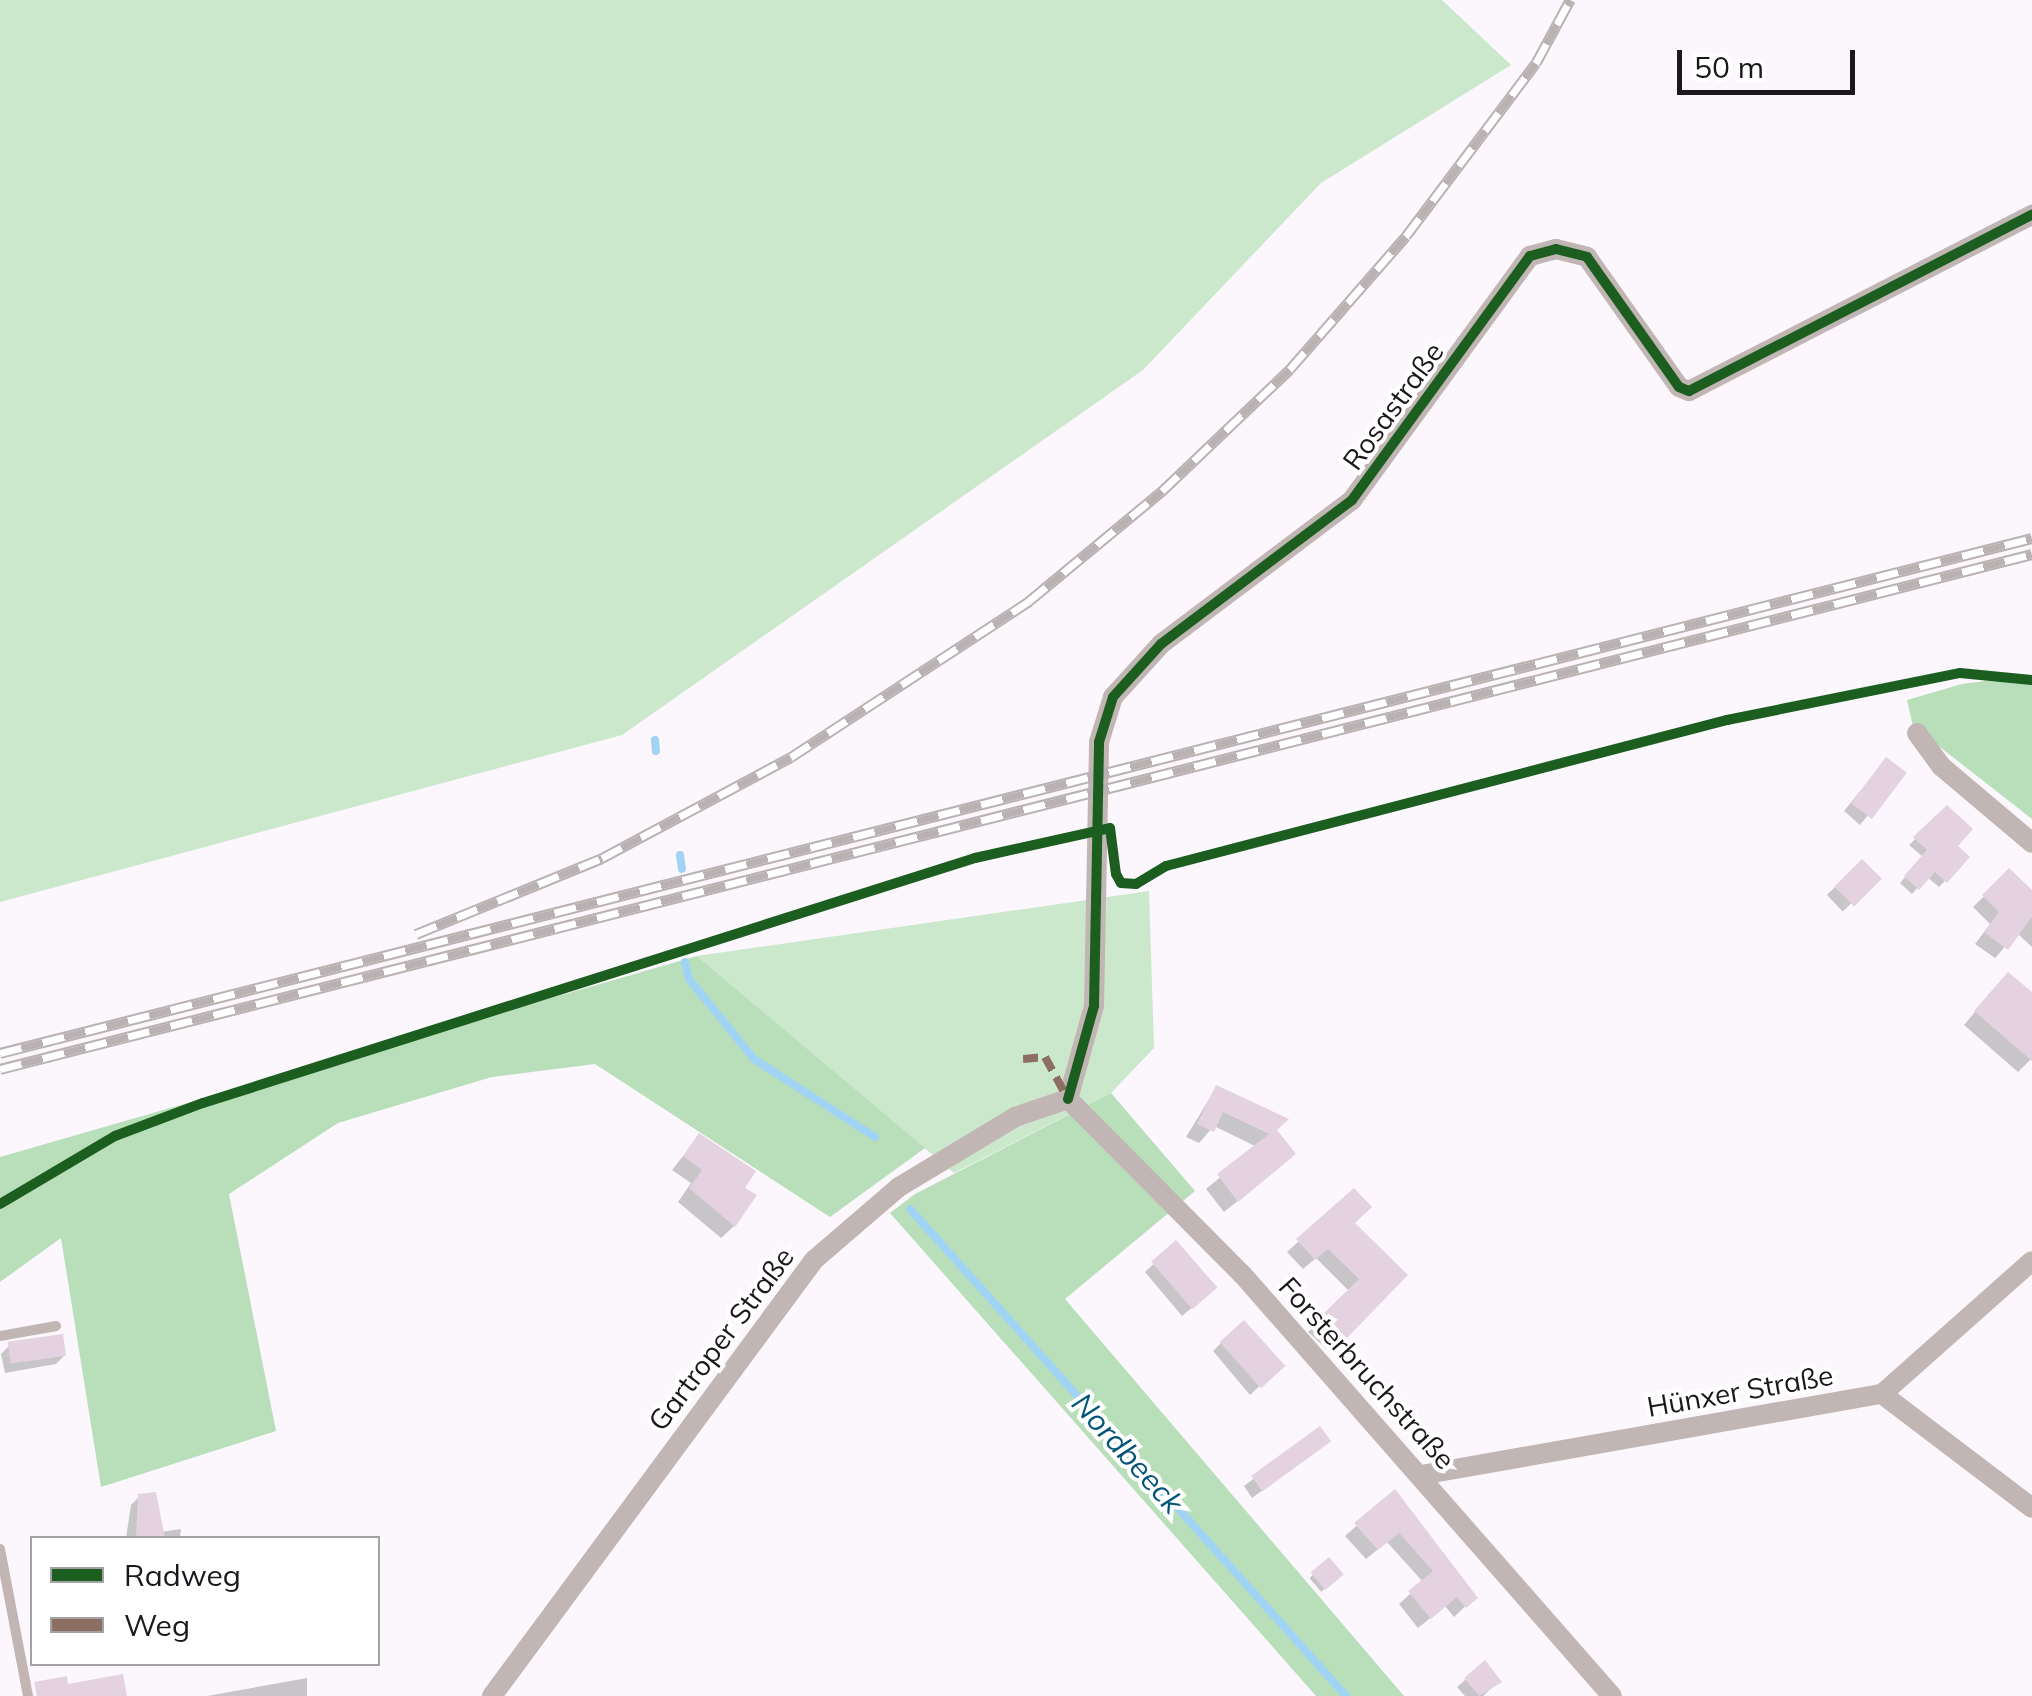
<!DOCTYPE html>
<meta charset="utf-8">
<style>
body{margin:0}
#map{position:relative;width:2032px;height:1696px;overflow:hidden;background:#fbf7fc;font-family:Mulish,sans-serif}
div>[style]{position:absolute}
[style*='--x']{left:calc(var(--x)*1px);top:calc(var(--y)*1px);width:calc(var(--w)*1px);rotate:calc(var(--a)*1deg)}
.green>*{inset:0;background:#cbe8cc}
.forest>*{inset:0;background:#b8dfba}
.shadow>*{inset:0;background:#0003;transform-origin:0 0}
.stream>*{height:8px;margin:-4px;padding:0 4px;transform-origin:4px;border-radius:4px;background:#a1d3f5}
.building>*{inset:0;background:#e4d2e0;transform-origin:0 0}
.service>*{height:10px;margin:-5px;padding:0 5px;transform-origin:5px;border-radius:5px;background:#c1b6b4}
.minor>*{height:20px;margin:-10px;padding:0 10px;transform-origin:10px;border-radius:10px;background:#c1b6b4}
.rail>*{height:11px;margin-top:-5.5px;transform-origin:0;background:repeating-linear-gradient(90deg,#fff 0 22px,#b9b1b2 0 44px);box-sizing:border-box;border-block:2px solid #b9b1b2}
.quiet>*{height:8px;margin-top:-4px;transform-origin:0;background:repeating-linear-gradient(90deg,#8d6e63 0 15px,transparent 0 23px)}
.cycleway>*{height:10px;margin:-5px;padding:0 5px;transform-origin:5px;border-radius:5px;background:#1b5e20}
span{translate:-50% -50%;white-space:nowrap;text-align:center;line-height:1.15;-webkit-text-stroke:8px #fff;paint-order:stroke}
.street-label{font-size:28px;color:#1b171c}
.water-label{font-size:30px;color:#025479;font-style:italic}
.legend{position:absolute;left:30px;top:1536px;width:350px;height:130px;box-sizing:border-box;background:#fff;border:2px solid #a4a2a4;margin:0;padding:12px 18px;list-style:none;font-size:30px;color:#1b171c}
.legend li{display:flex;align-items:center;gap:20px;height:50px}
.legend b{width:50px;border:2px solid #a4a2a4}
.scale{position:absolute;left:1677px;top:50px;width:178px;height:45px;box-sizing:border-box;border:5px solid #1b171c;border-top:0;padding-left:12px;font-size:30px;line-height:35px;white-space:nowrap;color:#1b171c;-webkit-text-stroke:8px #fff;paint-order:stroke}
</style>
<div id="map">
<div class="green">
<i style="clip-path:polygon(0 0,1442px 0,1511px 65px,1321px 183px,1143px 370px,622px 735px,0 902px)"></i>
<i style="clip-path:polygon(1149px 891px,1154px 1048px,1111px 1093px,954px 1173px,697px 956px)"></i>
</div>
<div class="forest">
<i style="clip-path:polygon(2032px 675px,2032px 819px,1913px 726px,1907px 700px,1962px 684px)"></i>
<i style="clip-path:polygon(697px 956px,925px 1148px,830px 1217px,595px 1064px,492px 1077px,338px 1123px,229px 1194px,276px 1431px,101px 1487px,61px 1238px,0 1282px,0 1157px)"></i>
<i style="clip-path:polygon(1111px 1093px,1195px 1191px,1065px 1299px,1404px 1696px,1316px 1696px,890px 1213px,915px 1194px)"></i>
</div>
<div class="shadow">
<i style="clip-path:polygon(1879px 768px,1903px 773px,1860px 825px,1844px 811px)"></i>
<i style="clip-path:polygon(1947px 809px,1954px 847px,1967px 858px,1939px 887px,1927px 877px,1912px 894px,1900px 883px,1923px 857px,1909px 845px)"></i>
<i style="left:1862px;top:862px;width:23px;height:48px;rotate:47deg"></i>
<i style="clip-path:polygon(2010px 871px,2032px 892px,2032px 947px,2017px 933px,1995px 958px,1975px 944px,1990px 924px,1973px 907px)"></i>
<i style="clip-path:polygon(1995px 988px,2032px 996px,2032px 1058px,2018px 1072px,1964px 1025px)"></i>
<i style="clip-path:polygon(1216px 1088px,1274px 1130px,1280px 1167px,1224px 1212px,1206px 1189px,1257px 1147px,1214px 1126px,1199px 1143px,1186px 1137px)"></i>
<i style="clip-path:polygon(699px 1136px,742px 1188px,734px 1226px,721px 1238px,678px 1202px,691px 1183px,672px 1170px)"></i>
<i style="clip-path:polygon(1354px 1191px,1352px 1223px,1405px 1275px,1330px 1352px,1308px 1332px,1350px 1292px,1316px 1258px,1303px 1269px,1287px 1252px)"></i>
<i style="clip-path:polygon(1175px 1244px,1206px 1296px,1182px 1316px,1145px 1272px)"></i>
<i style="clip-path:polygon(1221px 1343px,1281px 1366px,1250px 1395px,1213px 1351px)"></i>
<i style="clip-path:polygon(9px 1346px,64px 1356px,56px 1364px,5px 1373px,1px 1354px)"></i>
<i style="clip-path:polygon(1319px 1430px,1320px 1449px,1252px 1498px,1244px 1486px)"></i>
<i style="clip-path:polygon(1395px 1492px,1475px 1597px,1454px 1617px,1445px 1606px,1418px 1628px,1399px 1604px,1423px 1582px,1387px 1542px,1366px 1559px,1345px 1536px)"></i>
<i style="clip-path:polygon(139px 1497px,161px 1532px,181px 1529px,180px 1538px,126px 1538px,131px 1505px)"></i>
<i style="left:1329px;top:1561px;width:18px;height:26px;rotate:49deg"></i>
<i style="clip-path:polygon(307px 1678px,307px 1696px,207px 1696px)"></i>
<i style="clip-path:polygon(1465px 1680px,1499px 1681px,1483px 1696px,1465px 1696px,1457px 1687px)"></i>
</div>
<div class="stream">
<i style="--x:655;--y:740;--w:11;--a:85"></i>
<i style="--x:680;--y:855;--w:14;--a:82"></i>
<i style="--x:685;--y:962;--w:17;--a:77"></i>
<i style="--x:689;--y:979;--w:103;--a:50.9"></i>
<i style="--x:754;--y:1059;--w:144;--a:32.8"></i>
<i style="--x:910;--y:1209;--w:654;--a:48.16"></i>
</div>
<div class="building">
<i style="left:1886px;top:757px;width:26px;height:58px;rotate:37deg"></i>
<i style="clip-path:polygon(1947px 805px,1973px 829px,1958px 846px,1970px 857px,1947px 883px,1935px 872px,1919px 890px,1904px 876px,1927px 850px,1913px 837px)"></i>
<i style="left:1862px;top:859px;width:28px;height:39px;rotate:45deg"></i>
<i style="clip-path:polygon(2009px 868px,2032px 890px,2032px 917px,2008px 950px,1984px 932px,1999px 912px,1982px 895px)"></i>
<i style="clip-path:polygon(2008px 972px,2032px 992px,2032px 1061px,1974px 1011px)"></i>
<i style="clip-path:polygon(1216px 1085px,1289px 1119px,1277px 1130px,1296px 1154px,1238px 1202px,1217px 1174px,1269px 1134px,1223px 1112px,1214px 1132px,1197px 1124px)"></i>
<i style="clip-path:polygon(699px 1133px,756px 1171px,745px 1188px,757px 1195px,735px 1227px,689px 1188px,702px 1170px,683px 1156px)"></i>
<i style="clip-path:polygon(1354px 1188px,1372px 1207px,1355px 1223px,1408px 1275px,1342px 1343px,1318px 1319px,1359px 1279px,1328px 1249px,1315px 1260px,1296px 1239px)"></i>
<i style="left:1176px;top:1240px;width:63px;height:33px;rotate:49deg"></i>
<i style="left:1244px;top:1320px;width:62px;height:33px;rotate:48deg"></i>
<i style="left:63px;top:1334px;width:22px;height:56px;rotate:82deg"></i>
<i style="left:1320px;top:1426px;width:19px;height:85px;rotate:54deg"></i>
<i style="clip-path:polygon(1395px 1489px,1478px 1598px,1466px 1608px,1457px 1597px,1431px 1619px,1408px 1591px,1433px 1571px,1399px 1533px,1378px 1550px,1354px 1523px)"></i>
<i style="clip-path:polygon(156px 1492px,165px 1538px,136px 1538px,138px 1494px)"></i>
<i style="left:1329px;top:1557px;width:23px;height:24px;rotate:50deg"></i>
<i style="clip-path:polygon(1485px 1660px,1502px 1682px,1479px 1696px,1464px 1678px)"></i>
<i style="clip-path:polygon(123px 1674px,127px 1696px,37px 1696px,34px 1682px,67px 1676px,68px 1684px)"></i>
</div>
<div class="service">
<i style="--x:0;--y:1336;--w:57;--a:-10.1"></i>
<i style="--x:0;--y:1549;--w:150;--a:79.2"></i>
</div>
<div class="minor">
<i style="--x:1917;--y:733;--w:41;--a:54"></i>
<i style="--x:1941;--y:766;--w:119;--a:40.2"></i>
<i style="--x:1068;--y:1099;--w:97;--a:-74.4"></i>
<i style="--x:1094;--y:1006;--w:264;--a:-88.9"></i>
<i style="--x:1099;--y:742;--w:47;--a:-72.7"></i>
<i style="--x:1113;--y:697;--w:72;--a:-47.8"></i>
<i style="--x:1161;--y:644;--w:239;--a:-37"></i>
<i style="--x:1352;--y:500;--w:302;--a:-53.9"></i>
<i style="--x:1530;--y:256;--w:27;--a:-15"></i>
<i style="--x:1556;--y:249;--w:32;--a:14"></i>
<i style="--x:1587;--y:257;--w:159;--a:54.7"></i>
<i style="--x:1679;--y:387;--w:11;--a:22"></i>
<i style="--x:1689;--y:391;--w:386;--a:-27.2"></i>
<i style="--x:1068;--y:1099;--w:247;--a:45.2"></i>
<i style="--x:1242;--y:1274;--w:561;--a:48.76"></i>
<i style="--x:1882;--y:1394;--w:200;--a:-41.6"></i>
<i style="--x:1421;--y:1475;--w:468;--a:-10"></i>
<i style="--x:1882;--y:1394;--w:188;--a:37.2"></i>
<i style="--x:492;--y:1696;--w:542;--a:-53.55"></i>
<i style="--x:814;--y:1260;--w:112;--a:-40.7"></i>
<i style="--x:899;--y:1187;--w:135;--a:-31.1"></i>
<i style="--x:1015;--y:1117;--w:56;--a:-18.8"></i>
</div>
<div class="rail">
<i style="--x:416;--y:934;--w:201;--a:-22.2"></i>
<i style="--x:602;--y:858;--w:214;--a:-28.1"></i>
<i style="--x:791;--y:757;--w:285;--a:-33.2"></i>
<i style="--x:1029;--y:601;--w:173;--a:-39.6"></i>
<i style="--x:1162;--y:491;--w:177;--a:-43.6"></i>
<i style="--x:1290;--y:369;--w:176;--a:-48.9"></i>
<i style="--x:1406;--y:236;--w:216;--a:-53.1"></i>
<i style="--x:1536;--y:63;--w:72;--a:-61.6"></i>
<i style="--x:0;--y:1053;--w:2096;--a:-14.22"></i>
<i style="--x:0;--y:1069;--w:2096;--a:-14.22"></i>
</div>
<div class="quiet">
<i style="--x:1023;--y:1059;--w:22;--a:-5"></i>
<i style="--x:1045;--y:1057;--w:48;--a:61.3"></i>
</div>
<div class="cycleway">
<i style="--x:1068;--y:1099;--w:97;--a:-74.4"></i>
<i style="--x:1094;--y:1006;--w:264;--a:-88.9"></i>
<i style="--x:1099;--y:742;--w:47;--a:-72.7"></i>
<i style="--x:1113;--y:697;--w:72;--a:-47.8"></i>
<i style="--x:1161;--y:644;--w:239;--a:-37"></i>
<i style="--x:1352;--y:500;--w:302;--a:-53.9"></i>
<i style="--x:1530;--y:256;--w:27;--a:-15"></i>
<i style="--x:1556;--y:249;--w:32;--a:14"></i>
<i style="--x:1587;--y:257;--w:159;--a:54.7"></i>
<i style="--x:1679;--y:387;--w:11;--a:22"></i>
<i style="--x:1689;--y:391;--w:386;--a:-27.2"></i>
<i style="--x:0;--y:1204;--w:134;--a:-30.6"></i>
<i style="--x:115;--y:1136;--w:94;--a:-20.6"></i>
<i style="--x:203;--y:1103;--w:810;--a:-17.61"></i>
<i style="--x:975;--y:858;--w:138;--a:-12.5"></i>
<i style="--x:1110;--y:828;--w:46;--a:82.6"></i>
<i style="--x:1116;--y:874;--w:10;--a:61"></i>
<i style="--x:1121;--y:883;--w:15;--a:4"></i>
<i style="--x:1136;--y:884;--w:35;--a:-31"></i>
<i style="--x:1166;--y:866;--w:580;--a:-14.59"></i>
<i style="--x:1727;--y:720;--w:238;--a:-11.4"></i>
<i style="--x:1960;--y:673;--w:72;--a:5.6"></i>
</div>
<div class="street-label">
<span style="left:1393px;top:406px;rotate:-54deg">Rosastraße</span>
<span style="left:721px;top:1339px;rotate:-53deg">Gartroper Straße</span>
<span style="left:1367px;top:1373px;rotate:48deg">Forsterbruchstraße</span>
<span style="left:1740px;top:1391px;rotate:-10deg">Hünxer Straße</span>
</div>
<div class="water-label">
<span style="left:1128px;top:1453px;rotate:48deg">Nordbeeck</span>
</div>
<ul class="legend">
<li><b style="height:12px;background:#1b5e20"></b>Radweg</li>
<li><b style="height:12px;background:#8d6e63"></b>Weg</li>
</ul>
<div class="scale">50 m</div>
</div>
